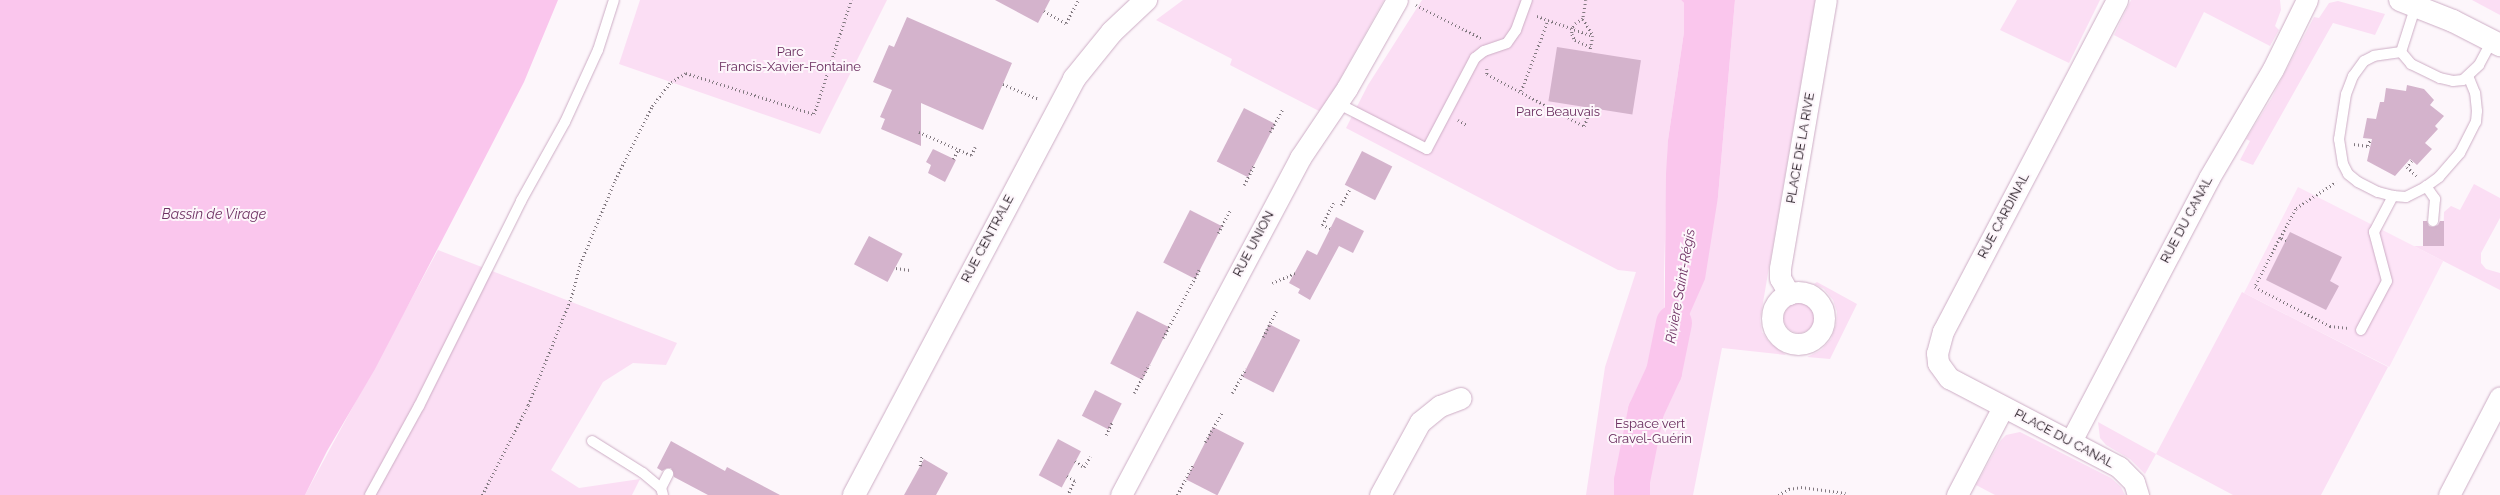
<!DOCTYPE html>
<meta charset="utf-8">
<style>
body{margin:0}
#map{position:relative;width:2500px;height:495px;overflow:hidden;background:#fdf6fb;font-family:Raleway,sans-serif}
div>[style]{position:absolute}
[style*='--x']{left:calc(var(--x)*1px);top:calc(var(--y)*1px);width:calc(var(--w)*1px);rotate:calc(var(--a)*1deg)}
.built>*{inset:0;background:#fde4f7;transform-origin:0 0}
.green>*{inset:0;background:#fbdef4}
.round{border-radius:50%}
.water>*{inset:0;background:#fac6ed}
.river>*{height:36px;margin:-18px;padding:0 18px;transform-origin:18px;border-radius:18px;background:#fac6ed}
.building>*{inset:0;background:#d4b3cc;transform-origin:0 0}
.path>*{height:2.5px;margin-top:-1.25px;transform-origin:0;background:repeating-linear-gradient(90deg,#827980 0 1px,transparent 0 4px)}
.roads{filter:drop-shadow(0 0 1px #cdadc5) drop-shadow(0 0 1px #cdadc5)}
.lane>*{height:10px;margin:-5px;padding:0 5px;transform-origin:5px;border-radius:5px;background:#fff}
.street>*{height:21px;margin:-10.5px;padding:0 10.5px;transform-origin:10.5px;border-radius:10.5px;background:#fff}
.street>.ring{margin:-10.5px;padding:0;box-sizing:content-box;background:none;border:21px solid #fff;border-radius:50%}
.secondary>*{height:22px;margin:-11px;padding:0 11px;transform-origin:11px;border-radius:11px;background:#fff}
span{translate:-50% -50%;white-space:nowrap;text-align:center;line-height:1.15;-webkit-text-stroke:4px #fdf6fb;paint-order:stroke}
.park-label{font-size:13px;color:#692d5e}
.street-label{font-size:13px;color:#1e131c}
.water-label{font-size:14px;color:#6d3162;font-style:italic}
</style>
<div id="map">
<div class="built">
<i style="left:2298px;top:187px;width:163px;height:119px;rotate:27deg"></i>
</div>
<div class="green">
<i style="clip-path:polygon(640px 0,887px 0,820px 134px,619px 64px)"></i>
<i style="clip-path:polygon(1183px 0,1384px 0,1336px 86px,1319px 111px,1230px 65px,1232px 59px,1156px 20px)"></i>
<i style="clip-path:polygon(1422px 0,1681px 0,1684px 3px,1684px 32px,1668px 140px,1664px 273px,1664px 371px,1718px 197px,1735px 0,1815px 0,1760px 320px,1762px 332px,1769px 342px,1786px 355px,1722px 348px,1693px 495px,1586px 495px,1605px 367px,1636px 272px,1618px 270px,1346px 128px,1368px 85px)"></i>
<i style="clip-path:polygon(2017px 0,2100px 0,2069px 63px,2000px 30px)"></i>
<i style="clip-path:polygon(2131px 0,2280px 0,2281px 10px,2275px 26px,2279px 30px,2270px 46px,2204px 12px,2176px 68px,2114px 35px)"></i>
<i style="clip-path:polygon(2472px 0,2500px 0,2500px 15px)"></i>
<i style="clip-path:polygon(2338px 1px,2385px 14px,2375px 35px,2333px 23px,2253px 165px,2240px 160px,2250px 141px,2246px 139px,2271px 99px,2314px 17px,2319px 18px,2329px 3px)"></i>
<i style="clip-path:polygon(2474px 184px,2500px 198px,2500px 218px,2481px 253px,2481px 263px,2486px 269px,2500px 273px,2500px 290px,2414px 246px,2443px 246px,2444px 212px,2451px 206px,2460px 210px)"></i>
<i style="clip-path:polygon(438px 250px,677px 343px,666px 365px,633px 363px,603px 382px,551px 470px,579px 488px,640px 479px,632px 495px,305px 495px)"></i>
<i style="clip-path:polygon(1817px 282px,1857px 304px,1830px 359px,1807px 357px,1821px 350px,1831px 339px,1836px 325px,1837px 312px,1833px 300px,1824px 289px,1814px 284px)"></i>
<i style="clip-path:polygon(2242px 292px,2388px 367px,2321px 495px,2233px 495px,2156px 454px,2145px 474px,2130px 459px,2106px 445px,2100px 438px,2098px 422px,2156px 454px)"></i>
<i class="round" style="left:1784px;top:303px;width:30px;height:30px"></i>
<i style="clip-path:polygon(2020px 432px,2111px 478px,2121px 487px,2125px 495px,1995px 495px,1976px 485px,2001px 440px,2006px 435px)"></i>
</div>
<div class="water">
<i style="clip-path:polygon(0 0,558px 0,524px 82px,490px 148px,375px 369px,327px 451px,305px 495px,0 495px)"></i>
<i style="clip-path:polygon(1681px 0,1735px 0,1718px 197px,1705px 279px,1664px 372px,1666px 174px,1668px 140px,1684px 32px,1684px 3px)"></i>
</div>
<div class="river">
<i style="--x:1632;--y:495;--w:14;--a:-90"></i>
<i style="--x:1632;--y:481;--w:71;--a:-78.7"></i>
<i style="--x:1646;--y:411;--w:43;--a:-65.2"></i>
<i style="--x:1664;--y:372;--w:50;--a:-78.5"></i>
</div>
<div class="building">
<i style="clip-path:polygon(995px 0,1050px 0,1038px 23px)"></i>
<i style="clip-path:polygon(907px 17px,1012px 63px,983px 130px,921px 103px,921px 146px,881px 129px,885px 119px,880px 117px,892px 90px,873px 82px,889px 45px,894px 47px)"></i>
<i style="left:1557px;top:47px;width:85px;height:55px;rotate:9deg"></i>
<i style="clip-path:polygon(2407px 85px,2424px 89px,2434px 100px,2430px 105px,2444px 116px,2435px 126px,2438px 129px,2425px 143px,2432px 149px,2417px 165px,2410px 159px,2395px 176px,2367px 161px,2372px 139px,2363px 138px,2367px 118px,2376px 119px,2380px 102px,2384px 102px,2386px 88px,2406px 91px)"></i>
<i style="left:1244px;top:108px;width:35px;height:60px;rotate:27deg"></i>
<i style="clip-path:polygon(933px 149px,956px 160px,945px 182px,928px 173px,931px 165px,926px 162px)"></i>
<i style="left:1362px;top:151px;width:34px;height:38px;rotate:27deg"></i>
<i style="left:1190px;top:210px;width:36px;height:59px;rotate:27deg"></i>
<i style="clip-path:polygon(1336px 217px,1364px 231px,1353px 253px,1339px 246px,1310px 300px,1298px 293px,1300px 289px,1289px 283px,1307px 250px,1317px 255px)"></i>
<i style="clip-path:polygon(2423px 221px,2427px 221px,2429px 226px,2433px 227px,2438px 225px,2440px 221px,2444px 221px,2444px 246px,2423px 246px)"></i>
<i style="clip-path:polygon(2290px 232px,2342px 257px,2330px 281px,2339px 286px,2326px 310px,2266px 280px)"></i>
<i style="left:869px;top:236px;width:38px;height:32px;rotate:28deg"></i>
<i style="left:1137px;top:311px;width:36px;height:59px;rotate:27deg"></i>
<i style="left:1269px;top:324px;width:35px;height:59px;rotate:27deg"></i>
<i style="left:1095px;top:390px;width:30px;height:29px;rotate:27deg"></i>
<i style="left:1213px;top:427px;width:35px;height:59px;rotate:27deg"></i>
<i style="left:1058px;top:439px;width:26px;height:41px;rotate:28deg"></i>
<i style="clip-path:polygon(671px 441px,725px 471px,727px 467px,780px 495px,708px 495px,674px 477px,671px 468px,667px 468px,662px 471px,657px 468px)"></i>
<i style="clip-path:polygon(924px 459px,948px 473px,936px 495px,904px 495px)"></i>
</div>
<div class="path">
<i style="--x:1586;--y:0;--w:19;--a:99"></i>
<i style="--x:1583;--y:19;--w:19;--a:58"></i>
<i style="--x:1416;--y:5;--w:73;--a:26.9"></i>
<i style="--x:1044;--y:11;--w:25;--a:29"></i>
<i style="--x:1066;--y:23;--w:26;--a:-62"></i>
<i style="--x:1537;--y:16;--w:12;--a:20"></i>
<i style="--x:1583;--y:19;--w:8;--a:150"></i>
<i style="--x:1576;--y:23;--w:6;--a:129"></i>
<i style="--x:1572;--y:28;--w:6;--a:90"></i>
<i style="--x:1572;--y:34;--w:7;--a:63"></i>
<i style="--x:1575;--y:40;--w:17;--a:24"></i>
<i style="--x:1487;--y:69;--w:5;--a:90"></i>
<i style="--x:1487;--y:74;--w:110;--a:28.2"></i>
<i style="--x:1584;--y:126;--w:19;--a:-69"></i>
<i style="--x:1003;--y:84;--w:38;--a:23"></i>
<i style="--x:1521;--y:91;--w:76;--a:-69.2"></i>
<i style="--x:1548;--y:20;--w:48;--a:19.6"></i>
<i style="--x:1593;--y:36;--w:16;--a:101"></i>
<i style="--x:1458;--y:120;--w:10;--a:29"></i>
<i style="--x:919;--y:132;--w:57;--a:23.9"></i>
<i style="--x:971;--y:155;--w:9;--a:-63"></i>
<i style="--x:1270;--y:132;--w:26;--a:-61"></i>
<i style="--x:2354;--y:144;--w:14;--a:8"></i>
<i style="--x:2368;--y:146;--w:7;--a:-74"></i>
<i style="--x:953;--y:159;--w:10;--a:-61"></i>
<i style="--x:2412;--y:161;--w:8;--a:130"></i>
<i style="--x:2407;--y:167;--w:13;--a:42"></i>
<i style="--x:1244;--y:185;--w:22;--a:-63"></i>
<i style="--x:1341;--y:205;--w:18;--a:-61"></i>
<i style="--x:1330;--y:229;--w:9;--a:-153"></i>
<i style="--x:1322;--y:225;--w:27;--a:-63"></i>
<i style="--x:1218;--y:233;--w:26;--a:-62"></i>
<i style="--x:2280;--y:238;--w:55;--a:117"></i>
<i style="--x:2255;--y:287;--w:85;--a:27.5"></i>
<i style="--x:2330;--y:326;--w:18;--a:6"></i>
<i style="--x:2286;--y:241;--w:7;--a:-153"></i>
<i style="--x:2280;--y:238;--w:34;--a:-62"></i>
<i style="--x:2296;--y:208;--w:48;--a:-33"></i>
<i style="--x:896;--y:268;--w:14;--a:8"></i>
<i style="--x:1272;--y:283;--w:25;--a:-23"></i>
<i style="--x:1263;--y:337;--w:29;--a:-63"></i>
<i style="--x:1163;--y:338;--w:77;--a:-62.1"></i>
<i style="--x:1134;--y:393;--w:32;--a:-62"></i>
<i style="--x:1232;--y:393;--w:28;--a:-60"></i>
<i style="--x:1106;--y:435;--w:14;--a:-65"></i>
<i style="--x:1205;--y:442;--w:34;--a:-60"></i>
<i style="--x:1075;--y:461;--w:11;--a:34"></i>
<i style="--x:1084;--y:467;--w:12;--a:-59"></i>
<i style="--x:920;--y:466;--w:11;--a:-80"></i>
<i style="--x:1067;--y:476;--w:9;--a:32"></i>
<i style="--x:1075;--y:481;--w:16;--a:117"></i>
<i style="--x:482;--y:495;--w:101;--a:-62.9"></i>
<i style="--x:528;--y:405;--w:115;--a:-68.1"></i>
<i style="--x:571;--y:298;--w:35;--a:-75"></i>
<i style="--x:580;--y:264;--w:91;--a:-67.4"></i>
<i style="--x:615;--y:180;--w:83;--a:-63.4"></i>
<i style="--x:652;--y:106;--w:31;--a:-52"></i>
<i style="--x:671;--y:82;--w:17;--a:-31"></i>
<i style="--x:686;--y:73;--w:134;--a:17.8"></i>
<i style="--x:814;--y:114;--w:120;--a:-72"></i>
<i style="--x:1177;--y:495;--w:34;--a:-62"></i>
<i style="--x:1778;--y:495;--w:13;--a:-29"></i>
<i style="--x:1789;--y:489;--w:12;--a:-9"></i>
<i style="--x:1801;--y:487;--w:45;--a:7.6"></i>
</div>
<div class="roads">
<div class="lane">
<i style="--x:2416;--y:5;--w:49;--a:107.7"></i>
<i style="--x:2401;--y:52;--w:16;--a:50"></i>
<i style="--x:2411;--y:64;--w:32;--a:26"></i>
<i style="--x:2440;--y:78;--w:13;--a:13"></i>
<i style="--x:2453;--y:81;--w:10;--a:-6"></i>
<i style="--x:2463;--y:80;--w:22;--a:-43"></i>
<i style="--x:2479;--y:65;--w:27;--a:-62"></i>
<i style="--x:2401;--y:52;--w:27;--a:172"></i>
<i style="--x:2374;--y:56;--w:11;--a:153"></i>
<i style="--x:2364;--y:61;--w:19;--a:126"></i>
<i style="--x:2353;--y:76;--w:19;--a:111"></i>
<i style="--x:2346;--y:94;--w:46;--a:98.8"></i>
<i style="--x:2339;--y:139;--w:25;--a:81"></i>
<i style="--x:2343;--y:164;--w:11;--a:63"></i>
<i style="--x:2348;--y:174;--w:13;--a:39"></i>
<i style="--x:2358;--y:182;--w:22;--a:27"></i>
<i style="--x:2378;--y:192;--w:16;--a:15"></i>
<i style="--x:2393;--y:196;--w:13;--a:4"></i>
<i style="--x:2406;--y:197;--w:20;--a:-27"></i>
<i style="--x:2424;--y:188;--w:19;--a:-36"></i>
<i style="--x:2439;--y:177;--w:32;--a:-49"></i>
<i style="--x:2460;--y:153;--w:35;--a:-63"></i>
<i style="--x:2476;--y:122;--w:11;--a:-85"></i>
<i style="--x:2477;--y:111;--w:18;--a:-96"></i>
<i style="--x:2475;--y:93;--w:18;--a:-112"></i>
<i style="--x:1337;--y:103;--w:101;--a:27.1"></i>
<i style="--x:1427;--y:149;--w:103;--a:-62.2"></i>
<i style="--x:1475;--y:58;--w:11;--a:-38"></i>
<i style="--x:1484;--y:51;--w:24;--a:-19"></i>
<i style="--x:1507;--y:43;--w:16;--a:-55"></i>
<i style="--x:1516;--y:30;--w:32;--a:-70"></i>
<i style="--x:2426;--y:186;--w:16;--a:55"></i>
<i style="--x:2435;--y:199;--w:22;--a:95"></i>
<i style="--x:2361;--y:330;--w:55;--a:-62"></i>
<i style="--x:2387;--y:281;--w:51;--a:-104.9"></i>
<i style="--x:2374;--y:232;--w:41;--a:-62.2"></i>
<i style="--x:592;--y:441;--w:60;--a:32.1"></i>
<i style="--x:643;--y:473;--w:23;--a:40"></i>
<i style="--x:661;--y:488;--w:7;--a:74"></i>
<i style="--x:661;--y:488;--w:16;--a:-63"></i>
<i style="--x:370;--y:495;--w:102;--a:-61.2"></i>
<i style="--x:419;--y:406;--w:229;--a:-63.5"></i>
<i style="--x:521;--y:201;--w:90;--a:-60.9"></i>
<i style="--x:565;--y:122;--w:79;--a:-65.4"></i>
<i style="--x:598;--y:50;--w:52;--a:-72.3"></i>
</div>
<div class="street">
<i style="--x:2117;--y:0;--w:374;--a:117.7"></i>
<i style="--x:1943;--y:331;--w:23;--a:105"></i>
<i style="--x:1937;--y:353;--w:10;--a:84"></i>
<i style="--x:1938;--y:363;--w:19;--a:54"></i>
<i style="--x:1949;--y:378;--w:192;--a:27.6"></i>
<i style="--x:2119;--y:467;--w:21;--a:45"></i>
<i style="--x:2134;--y:482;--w:14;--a:73"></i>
<i class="ring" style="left:1772px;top:292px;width:31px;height:31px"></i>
<i style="--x:1789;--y:294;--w:18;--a:-119"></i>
<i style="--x:1780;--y:278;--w:10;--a:-90"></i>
<i style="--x:1780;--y:268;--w:272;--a:-80.3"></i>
<i style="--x:2071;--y:441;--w:297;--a:-62.3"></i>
<i style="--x:2209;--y:178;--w:126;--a:-59.6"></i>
<i style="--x:2273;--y:69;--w:77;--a:-63.8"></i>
<i style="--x:1121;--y:495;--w:382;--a:-62"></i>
<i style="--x:1300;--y:158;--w:84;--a:-56.1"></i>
<i style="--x:1347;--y:88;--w:101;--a:-60.4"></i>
<i style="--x:1380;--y:495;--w:83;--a:-61.3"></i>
<i style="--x:1420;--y:422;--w:26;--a:-39"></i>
<i style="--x:1440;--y:406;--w:22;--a:-21"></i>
<i style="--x:1957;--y:495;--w:99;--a:-62.4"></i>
<i style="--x:2449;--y:495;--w:110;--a:-62.5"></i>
</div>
<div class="secondary">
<i style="--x:2400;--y:0;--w:57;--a:21.6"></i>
<i style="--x:2453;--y:21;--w:53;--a:27.1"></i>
<i style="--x:854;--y:495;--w:471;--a:-62.1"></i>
<i style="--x:1074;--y:79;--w:60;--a:-51"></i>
<i style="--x:1112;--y:32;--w:47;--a:-43.3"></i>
</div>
</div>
<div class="park-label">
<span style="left:790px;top:60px">Parc<br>Francis-Xavier-Fontaine</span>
<span style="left:1558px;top:112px">Parc Beauvais</span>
<span style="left:1650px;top:432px">Espace vert<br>Gravel-Guérin</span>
</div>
<div class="street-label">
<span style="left:1801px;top:148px;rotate:-80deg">PLACE DE LA RIVE</span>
<span style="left:2004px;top:216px;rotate:-62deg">RUE CARDINAL</span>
<span style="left:2187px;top:220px;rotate:-62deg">RUE DU CANAL</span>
<span style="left:988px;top:239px;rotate:-62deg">RUE CENTRALE</span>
<span style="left:1254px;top:244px;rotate:-62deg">RUE UNION</span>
<span style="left:2064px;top:439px;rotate:28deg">PLACE DU CANAL</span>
</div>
<div class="water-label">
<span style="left:214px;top:214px">Bassin de Virage</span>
<span style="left:1680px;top:286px;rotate:-80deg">Rivière Saint-Régis</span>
</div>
</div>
